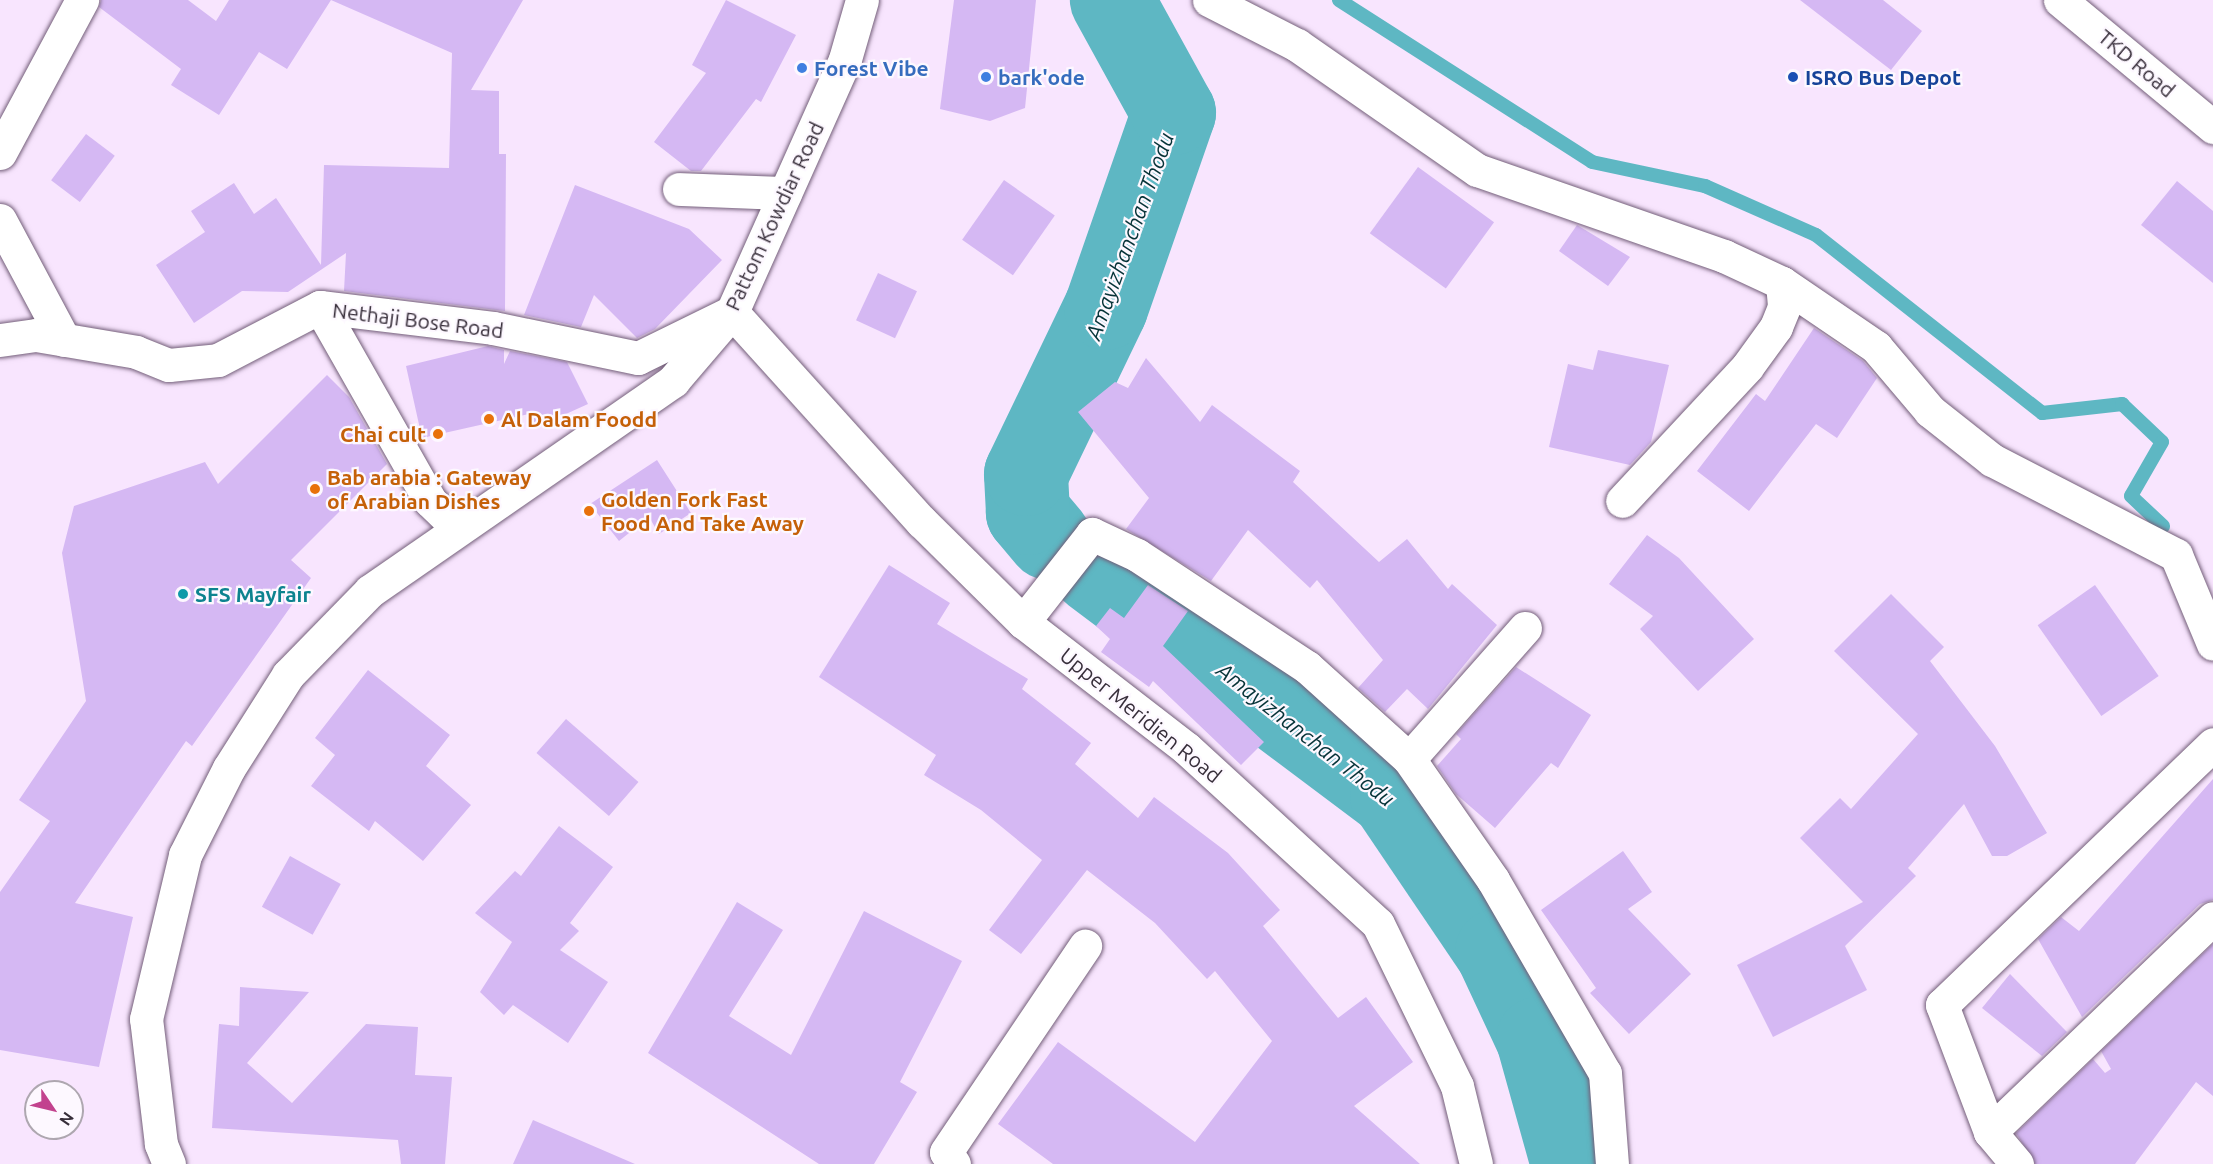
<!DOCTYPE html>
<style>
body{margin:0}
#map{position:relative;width:2213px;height:1164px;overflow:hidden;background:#f8e5fe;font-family:Ubuntu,sans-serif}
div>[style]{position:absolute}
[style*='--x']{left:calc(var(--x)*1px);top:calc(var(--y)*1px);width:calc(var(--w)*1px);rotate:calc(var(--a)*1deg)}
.stream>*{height:14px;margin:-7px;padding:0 7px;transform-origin:7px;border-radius:7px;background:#5eb7c3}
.river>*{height:84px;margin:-42px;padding:0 42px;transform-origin:42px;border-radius:42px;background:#5eb7c3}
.building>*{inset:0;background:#d5b8f3;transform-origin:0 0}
.roads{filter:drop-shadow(0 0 2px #735e79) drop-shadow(0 0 2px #735e79)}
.street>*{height:33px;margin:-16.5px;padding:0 16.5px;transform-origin:16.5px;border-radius:16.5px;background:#fff}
.secondary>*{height:33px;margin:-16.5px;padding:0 16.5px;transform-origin:16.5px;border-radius:16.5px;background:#fff}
.dots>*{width:16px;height:16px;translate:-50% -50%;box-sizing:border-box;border:3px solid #fdf8ff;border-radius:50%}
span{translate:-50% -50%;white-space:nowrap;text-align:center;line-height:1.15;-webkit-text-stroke:4.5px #fdf8ff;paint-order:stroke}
.street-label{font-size:21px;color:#372e3a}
.shop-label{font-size:21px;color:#366cbe;font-weight:700}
.left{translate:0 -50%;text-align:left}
.transit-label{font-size:21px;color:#164399;font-weight:700}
.food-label{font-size:21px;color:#c56008;font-weight:700}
.right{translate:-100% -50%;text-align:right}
.culture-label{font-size:21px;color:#0d838f;font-weight:700}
.water-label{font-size:22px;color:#063338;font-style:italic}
.north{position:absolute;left:24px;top:1080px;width:60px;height:60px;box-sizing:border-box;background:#fdf8ff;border:2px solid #aea7b0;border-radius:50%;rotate:125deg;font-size:16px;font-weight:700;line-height:24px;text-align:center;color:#372e3a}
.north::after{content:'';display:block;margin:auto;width:21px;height:27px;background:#c2428e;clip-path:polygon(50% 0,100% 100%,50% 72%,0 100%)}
</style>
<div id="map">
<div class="stream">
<i style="--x:1339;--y:0;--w:300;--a:32.6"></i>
<i style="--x:1592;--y:162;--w:116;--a:12"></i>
<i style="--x:1705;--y:186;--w:121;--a:23.8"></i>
<i style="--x:1816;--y:235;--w:288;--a:38.2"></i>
<i style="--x:2042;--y:413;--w:81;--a:-6.4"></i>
<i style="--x:2122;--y:404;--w:55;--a:43.5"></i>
<i style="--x:2162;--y:442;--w:62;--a:119.9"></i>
<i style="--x:2131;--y:496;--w:44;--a:43.2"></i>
</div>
<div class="river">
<i style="--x:1049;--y:538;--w:33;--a:-130"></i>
<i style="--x:1028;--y:513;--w:39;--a:-93"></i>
<i style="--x:1026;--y:474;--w:184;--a:-64.3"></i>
<i style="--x:1106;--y:308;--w:207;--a:-70.8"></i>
<i style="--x:1174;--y:113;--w:129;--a:-118.8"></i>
<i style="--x:1094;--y:572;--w:373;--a:36.9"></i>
<i style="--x:1392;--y:796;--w:187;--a:55.9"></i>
<i style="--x:1497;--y:951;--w:97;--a:65"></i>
<i style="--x:1538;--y:1039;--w:130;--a:74.4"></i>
</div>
<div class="building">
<i style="clip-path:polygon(101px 0,188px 0,216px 21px,229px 0,523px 0,471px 90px,499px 91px,499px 154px,506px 154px,505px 311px,344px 291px,346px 253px,288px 292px,242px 291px,194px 323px,156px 265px,205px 232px,191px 211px,234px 183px,254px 214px,276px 198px,321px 265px,324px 165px,449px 168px,452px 53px,331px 0,287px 69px,259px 52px,219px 115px,171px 85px,181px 69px,99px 7px)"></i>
<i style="clip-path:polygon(726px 0,796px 35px,761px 102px,756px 99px,701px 171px,691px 171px,654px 142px,706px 73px,692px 65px)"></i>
<i style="clip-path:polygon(954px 0,1036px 0,1025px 108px,990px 121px,940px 109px)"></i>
<i style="clip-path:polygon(1800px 0,1883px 0,1922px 31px,1891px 70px)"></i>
<i style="left:86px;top:134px;width:36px;height:58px;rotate:37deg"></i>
<i style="left:1418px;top:167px;width:94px;height:82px;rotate:36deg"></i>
<i style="left:1004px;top:180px;width:62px;height:73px;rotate:35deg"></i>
<i style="clip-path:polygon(2177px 181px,2213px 211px,2213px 283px,2141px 225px)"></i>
<i style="clip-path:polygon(575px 185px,689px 229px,722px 260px,655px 329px,637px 338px,594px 295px,581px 327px,524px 315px)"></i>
<i style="clip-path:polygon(1577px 225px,1630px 257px,1608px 286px,1559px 251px)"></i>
<i style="left:878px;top:273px;width:43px;height:52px;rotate:25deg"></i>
<i style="clip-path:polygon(1814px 328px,1863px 361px,1877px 378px,1837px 438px,1816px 424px,1749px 511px,1697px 471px,1756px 394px,1765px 401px)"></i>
<i style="clip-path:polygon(488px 346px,504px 350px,504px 364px,510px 351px,567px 362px,588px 404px,535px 428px,533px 413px,422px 438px,406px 366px)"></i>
<i style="clip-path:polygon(1598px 350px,1669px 365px,1651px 442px,1630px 465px,1549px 447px,1568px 364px,1593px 370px)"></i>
<i style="clip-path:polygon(1146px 358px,1200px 422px,1212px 405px,1300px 471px,1293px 482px,1379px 562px,1407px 539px,1448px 589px,1452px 584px,1497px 625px,1428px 709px,1407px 689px,1385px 712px,1358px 688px,1383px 660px,1317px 580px,1310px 588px,1248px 530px,1211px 581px,1126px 529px,1149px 498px,1078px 412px,1115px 382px,1128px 388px)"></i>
<i style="clip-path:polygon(327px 375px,349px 397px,387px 464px,291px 560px,311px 578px,192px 746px,186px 741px,75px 903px,133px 917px,99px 1067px,0 1050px,0 892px,50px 821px,19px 800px,86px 701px,62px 553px,74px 506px,205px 462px,218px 484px)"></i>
<i style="clip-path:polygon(657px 460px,691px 513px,659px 534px,649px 517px,619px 541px,590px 504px)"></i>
<i style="clip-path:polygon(1647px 535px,1679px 558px,1754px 639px,1698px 691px,1640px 629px,1653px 616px,1609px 584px)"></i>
<i style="clip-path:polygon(889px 565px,950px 603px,937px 624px,1028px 679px,1022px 689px,1091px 743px,1075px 764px,1138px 818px,1154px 797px,1228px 853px,1280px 910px,1263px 926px,1338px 1018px,1366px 997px,1413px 1062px,1354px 1106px,1420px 1164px,1053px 1164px,998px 1124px,1058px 1042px,1195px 1142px,1272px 1041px,1215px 971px,1207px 979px,1155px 923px,1087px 870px,1021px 954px,989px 930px,1042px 860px,981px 810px,924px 775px,936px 755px,819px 677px)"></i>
<i style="clip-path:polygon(1148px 585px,1188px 611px,1163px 646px,1264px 742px,1241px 765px,1153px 681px,1149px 687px,1101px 652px,1110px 639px,1096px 626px,1110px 608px,1124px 618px)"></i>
<i style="left:2095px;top:585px;width:111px;height:70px;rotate:55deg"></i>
<i style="clip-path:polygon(1891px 594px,1944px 647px,1930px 661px,1995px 746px,2047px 833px,2007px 856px,1992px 856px,1964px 804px,1908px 868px,1916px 876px,1845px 946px,1867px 990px,1773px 1037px,1737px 965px,1863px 902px,1800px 838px,1840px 798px,1851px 809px,1918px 734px,1834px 651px)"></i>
<i style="clip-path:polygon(1516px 667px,1591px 715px,1558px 768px,1551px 763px,1495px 828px,1456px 794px,1437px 766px,1461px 739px,1456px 734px)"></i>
<i style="clip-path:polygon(368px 670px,450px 735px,426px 766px,471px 805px,423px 861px,375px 821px,369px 831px,311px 786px,335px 755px,315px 738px)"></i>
<i style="left:566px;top:719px;width:96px;height:45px;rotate:41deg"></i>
<i style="clip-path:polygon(2213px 779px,2213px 900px,2200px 904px,2082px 1017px,2038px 939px,2061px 917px,2079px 931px)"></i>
<i style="clip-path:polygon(559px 826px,613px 867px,570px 923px,579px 931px,560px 950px,608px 982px,568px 1043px,513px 1005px,504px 1015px,480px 992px,512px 942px,475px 913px,515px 871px,521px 876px)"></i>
<i style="clip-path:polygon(1623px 851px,1652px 892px,1628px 909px,1691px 974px,1629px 1034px,1590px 993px,1596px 988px,1541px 910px)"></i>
<i style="left:290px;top:856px;width:58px;height:58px;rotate:29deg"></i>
<i style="clip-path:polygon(737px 902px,783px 930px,729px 1016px,791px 1055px,864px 911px,962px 961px,900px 1082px,917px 1092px,874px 1164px,819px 1164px,648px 1053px)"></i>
<i style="clip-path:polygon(2213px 944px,2213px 1096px,2196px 1082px,2135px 1164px,2035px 1164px,2016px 1133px,2093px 1059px,2105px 1073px,2111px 1069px,2101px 1051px)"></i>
<i style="clip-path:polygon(2010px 974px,2067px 1032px,2042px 1056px,1982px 1008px)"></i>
<i style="clip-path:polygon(240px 987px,309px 992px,247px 1063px,292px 1103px,366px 1024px,418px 1027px,415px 1075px,452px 1077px,445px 1164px,401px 1164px,398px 1140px,212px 1128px,219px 1024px,239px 1026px)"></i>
<i style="clip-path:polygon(533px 1120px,635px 1164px,513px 1164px)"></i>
</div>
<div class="roads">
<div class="street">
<i style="--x:1209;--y:0;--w:99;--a:27.1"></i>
<i style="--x:1297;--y:45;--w:219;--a:34.8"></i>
<i style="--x:1477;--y:170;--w:262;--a:19.2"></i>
<i style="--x:1724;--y:256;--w:64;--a:25"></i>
<i style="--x:1782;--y:283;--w:24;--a:85"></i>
<i style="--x:1784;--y:307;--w:22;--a:112"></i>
<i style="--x:1776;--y:327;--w:49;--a:125.9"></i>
<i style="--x:1747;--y:367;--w:183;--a:133"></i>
<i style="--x:0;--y:153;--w:174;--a:-61.8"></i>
<i style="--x:679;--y:189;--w:106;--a:2.2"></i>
<i style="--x:0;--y:220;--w:136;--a:61.9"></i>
<i style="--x:1782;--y:283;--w:114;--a:34.2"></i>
<i style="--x:1876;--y:347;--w:84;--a:49.8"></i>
<i style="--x:1930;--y:411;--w:79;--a:38.3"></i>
<i style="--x:1992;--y:460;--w:207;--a:27.3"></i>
<i style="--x:2176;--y:555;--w:96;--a:67.4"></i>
<i style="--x:320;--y:307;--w:223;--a:60.4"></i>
<i style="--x:430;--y:501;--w:37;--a:44"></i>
<i style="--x:0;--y:340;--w:36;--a:-8"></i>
<i style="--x:36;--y:335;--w:101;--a:9.6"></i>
<i style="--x:136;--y:352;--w:35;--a:22"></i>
<i style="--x:169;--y:365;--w:49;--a:-5.8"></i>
<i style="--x:218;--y:360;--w:115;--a:-27.5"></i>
<i style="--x:320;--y:307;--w:174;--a:6.9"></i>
<i style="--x:493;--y:328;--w:148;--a:11.7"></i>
<i style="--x:638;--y:358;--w:105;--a:-26.1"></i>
<i style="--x:732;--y:312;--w:283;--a:47.9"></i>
<i style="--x:922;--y:522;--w:142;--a:44.7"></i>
<i style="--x:1023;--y:622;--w:206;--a:37.7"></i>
<i style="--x:1186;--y:748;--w:260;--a:42.5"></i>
<i style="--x:1378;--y:924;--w:180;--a:64"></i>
<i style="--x:1457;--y:1086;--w:80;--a:76.3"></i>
<i style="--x:1023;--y:622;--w:112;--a:-51.9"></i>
<i style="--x:1092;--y:534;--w:50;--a:25"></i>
<i style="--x:1137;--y:555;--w:204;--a:33.4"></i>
<i style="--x:1307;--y:667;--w:137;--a:42"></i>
<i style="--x:1409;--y:759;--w:147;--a:55.2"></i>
<i style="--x:1493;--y:880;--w:223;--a:59.9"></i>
<i style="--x:1605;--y:1073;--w:91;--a:85.6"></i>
<i style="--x:1409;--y:759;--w:175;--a:-48.5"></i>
<i style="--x:1990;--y:1132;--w:136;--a:-110.7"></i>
<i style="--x:1942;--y:1005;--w:376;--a:-43.9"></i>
<i style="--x:954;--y:1164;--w:14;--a:-124"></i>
<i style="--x:946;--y:1152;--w:249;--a:-56"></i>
<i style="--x:2017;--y:1164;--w:42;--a:-130.2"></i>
<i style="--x:1990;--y:1132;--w:309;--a:-43.8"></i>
</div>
<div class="secondary">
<i style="--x:2060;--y:0;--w:199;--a:39.7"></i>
<i style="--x:169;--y:1164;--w:22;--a:-112"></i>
<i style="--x:161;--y:1144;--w:126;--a:-96.8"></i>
<i style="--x:146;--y:1019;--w:169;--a:-76.6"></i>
<i style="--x:185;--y:855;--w:97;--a:-63.2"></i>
<i style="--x:229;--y:768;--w:110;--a:-57.6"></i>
<i style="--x:288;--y:675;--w:117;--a:-45.7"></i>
<i style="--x:370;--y:591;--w:369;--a:-34.7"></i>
<i style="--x:673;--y:381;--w:91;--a:-49.5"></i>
<i style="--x:732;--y:312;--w:277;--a:-65.9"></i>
<i style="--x:845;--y:59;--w:61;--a:-73.9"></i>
</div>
</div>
<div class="dots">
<i style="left:802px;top:68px;background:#3f7fe0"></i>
<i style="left:986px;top:77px;background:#3f7fe0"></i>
<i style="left:1793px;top:77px;background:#1a4fb4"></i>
<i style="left:489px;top:419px;background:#e8710a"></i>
<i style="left:438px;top:434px;background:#e8710a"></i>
<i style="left:315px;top:489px;background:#e8710a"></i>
<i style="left:589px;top:511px;background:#e8710a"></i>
<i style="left:183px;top:594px;background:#0f9aa8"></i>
</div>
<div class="street-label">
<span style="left:2137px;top:63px;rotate:40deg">TKD Road</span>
<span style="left:774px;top:216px;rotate:-65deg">Pattom Kowdiar Road</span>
<span style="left:418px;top:320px;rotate:7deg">Nethaji Bose Road</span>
<span style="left:1141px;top:715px;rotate:39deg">Upper Meridien Road</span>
</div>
<div class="shop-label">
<span class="left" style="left:814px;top:68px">Forest Vibe</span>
<span class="left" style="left:998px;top:77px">bark'ode</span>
</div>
<div class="transit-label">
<span class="left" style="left:1805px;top:77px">ISRO Bus Depot</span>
</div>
<div class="food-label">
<span class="left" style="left:501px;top:419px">Al Dalam Foodd</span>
<span class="right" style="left:426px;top:434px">Chai cult</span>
<span class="left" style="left:327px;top:489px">Bab arabia : Gateway<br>of Arabian Dishes</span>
<span class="left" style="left:601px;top:511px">Golden Fork Fast<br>Food And Take Away</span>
</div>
<div class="culture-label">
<span class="left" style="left:195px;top:594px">SFS Mayfair</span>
</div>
<div class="water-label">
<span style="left:1129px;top:236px;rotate:-70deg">Amayizhanchan Thodu</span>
<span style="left:1306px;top:734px;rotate:38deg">Amayizhanchan Thodu</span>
</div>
<div class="north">N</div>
</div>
